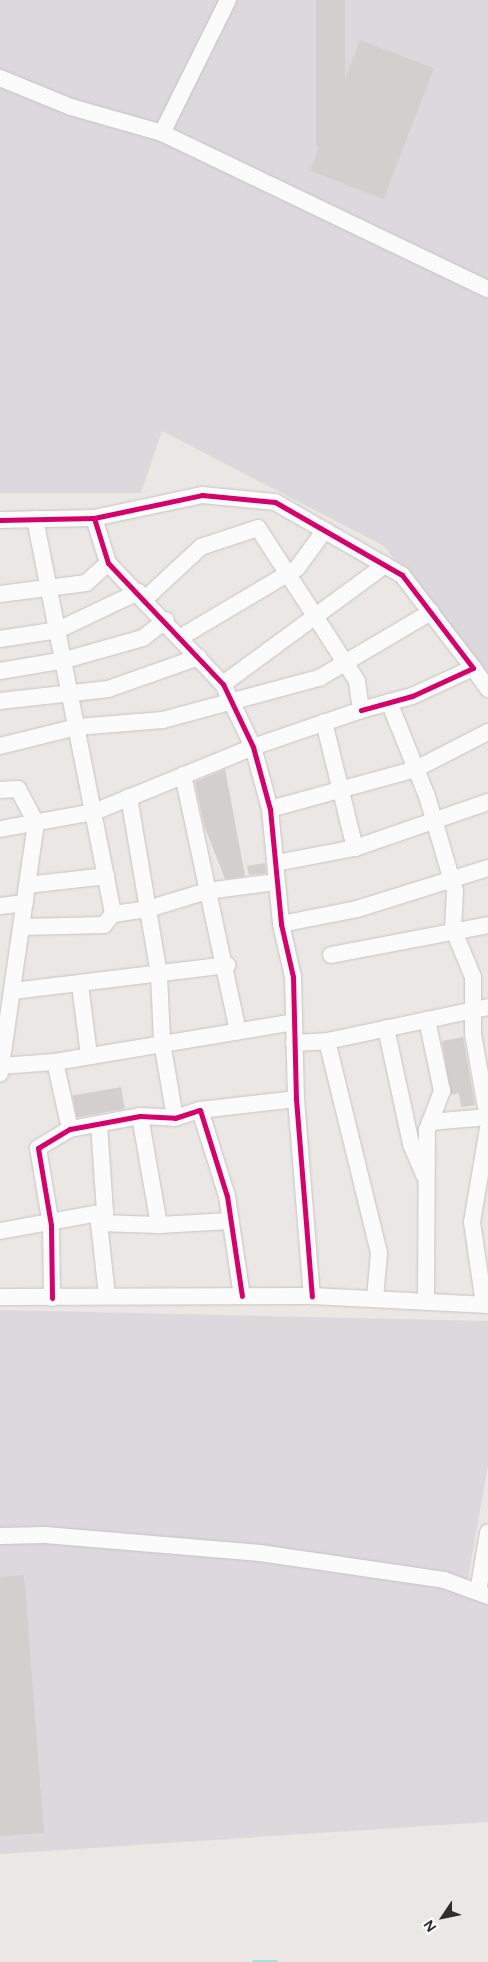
<!DOCTYPE html>
<style>
body{margin:0}
#map{position:relative;width:488px;height:1962px;overflow:hidden;background:#eae7e5;font-family:Figtree,sans-serif}
div>[style]{position:absolute}
[style*='--x']{left:calc(var(--x)*1px);top:calc(var(--y)*1px);width:calc(var(--w)*1px);rotate:calc(var(--a)*1deg)}
.industrial>*{inset:0;background:#dbd9db}
.stream>*{height:4.5px;margin:-2.25px;padding:0 2.25px;transform-origin:2.25px;border-radius:2.25px;background:#a3e1e2}
.building>*{inset:0;background:#d2cfce;transform-origin:0 0}
.roads{filter:drop-shadow(0 0 1px #c5c4c5) drop-shadow(0 0 1px #c5c4c5)}
.minor>*{height:16px;margin:-8px;padding:0 8px;transform-origin:8px;border-radius:8px;background:#fcfbfb}
.cycleway>*{height:5px;margin:-2.5px;padding:0 2.5px;transform-origin:2.5px;border-radius:2.5px;background:#d6006c}
span{translate:-50% -50%;white-space:nowrap;text-align:center;line-height:1.15;-webkit-text-stroke:4px #fff;paint-order:stroke}
.north{position:absolute;left:418px;top:1892px;width:50px;height:50px;-webkit-text-stroke:4px #fff;paint-order:stroke;rotate:236deg;font-size:14px;font-weight:700;line-height:20px;text-align:center;color:#2e2e2e}
.north::after{content:'';display:block;margin:auto;width:18px;height:22px;background:#2e2e2e;clip-path:polygon(50% 0,100% 100%,50% 72%,0 100%)}
</style>
<div id="map">
<div class="industrial">
<i style="clip-path:polygon(0 0,488px 0,488px 680px,384px 546px,162px 431px,141px 493px,0 493px)"></i>
<i style="clip-path:polygon(0 1310px,488px 1321px,488px 1465px,467px 1584px,488px 1592px,488px 1822px,0 1854px)"></i>
</div>
<div class="stream">
<i style="--x:254;--y:1962;--w:22;--a:0"></i>
</div>
<div class="building">
<i style="left:316px;top:0;width:29px;height:146px"></i>
<i style="left:360px;top:40px;width:79px;height:140px;rotate:21deg"></i>
<i style="clip-path:polygon(225px 769px,245px 876px,225px 879px,204px 825px,195px 782px)"></i>
<i style="clip-path:polygon(265px 863px,266px 873px,249px 875px,247px 866px)"></i>
<i style="clip-path:polygon(463px 1037px,475px 1105px,461px 1107px,459px 1093px,451px 1095px,442px 1041px)"></i>
<i style="left:121px;top:1087px;width:22px;height:49px;rotate:80deg"></i>
<i style="clip-path:polygon(24px 1575px,44px 1833px,0 1836px,0 1577px)"></i>
</div>
<div class="roads">
<div class="minor">
<i style="--x:0;--y:78;--w:77;--a:22.2"></i>
<i style="--x:71;--y:107;--w:95;--a:15.9"></i>
<i style="--x:162;--y:133;--w:148;--a:-63.6"></i>
<i style="--x:162;--y:133;--w:361;--a:25.6"></i>
<i style="--x:94;--y:518;--w:110;--a:-12"></i>
<i style="--x:202;--y:495;--w:73;--a:5.5"></i>
<i style="--x:275;--y:502;--w:146;--a:29.9"></i>
<i style="--x:402;--y:575;--w:117;--a:52.6"></i>
<i style="--x:473;--y:668;--w:67;--a:155.3"></i>
<i style="--x:412;--y:696;--w:53;--a:164.6"></i>
<i style="--x:35;--y:519;--w:403;--a:78.8"></i>
<i style="--x:113;--y:914;--w:35;--a:-8"></i>
<i style="--x:148;--y:909;--w:62;--a:-17"></i>
<i style="--x:207;--y:891;--w:69;--a:-7.5"></i>
<i style="--x:0;--y:520;--w:94;--a:-1.2"></i>
<i style="--x:94;--y:518;--w:47;--a:72.7"></i>
<i style="--x:108;--y:563;--w:167;--a:46.5"></i>
<i style="--x:223;--y:684;--w:70;--a:64.5"></i>
<i style="--x:253;--y:747;--w:64;--a:74.7"></i>
<i style="--x:270;--y:809;--w:116;--a:84.5"></i>
<i style="--x:281;--y:924;--w:54;--a:77.2"></i>
<i style="--x:293;--y:977;--w:122;--a:88.6"></i>
<i style="--x:296;--y:1099;--w:198;--a:85.4"></i>
<i style="--x:0;--y:594;--w:87;--a:-7.3"></i>
<i style="--x:86;--y:583;--w:30;--a:-42"></i>
<i style="--x:181;--y:637;--w:135;--a:-30.7"></i>
<i style="--x:297;--y:568;--w:47;--a:-53.6"></i>
<i style="--x:0;--y:639;--w:59;--a:-8.8"></i>
<i style="--x:58;--y:630;--w:89;--a:-25.4"></i>
<i style="--x:473;--y:668;--w:26;--a:54"></i>
<i style="--x:0;--y:671;--w:66;--a:-9.6"></i>
<i style="--x:65;--y:660;--w:81;--a:-15.8"></i>
<i style="--x:143;--y:638;--w:29;--a:-38"></i>
<i style="--x:223;--y:684;--w:201;--a:-36.3"></i>
<i style="--x:0;--y:701;--w:109;--a:-6.3"></i>
<i style="--x:108;--y:689;--w:96;--a:-19.4"></i>
<i style="--x:389;--y:702;--w:101;--a:68"></i>
<i style="--x:427;--y:796;--w:99;--a:73.6"></i>
<i style="--x:455;--y:891;--w:38;--a:93"></i>
<i style="--x:453;--y:929;--w:52;--a:67.4"></i>
<i style="--x:473;--y:977;--w:57;--a:90"></i>
<i style="--x:473;--y:1034;--w:86;--a:80"></i>
<i style="--x:324;--y:722;--w:130;--a:76.2"></i>
<i style="--x:0;--y:746;--w:79;--a:-13.9"></i>
<i style="--x:77;--y:727;--w:86;--a:-4.7"></i>
<i style="--x:163;--y:720;--w:162;--a:-15.1"></i>
<i style="--x:319;--y:678;--w:130;--a:-30.5"></i>
<i style="--x:183;--y:775;--w:262;--a:77.9"></i>
<i style="--x:0;--y:790;--w:18;--a:-3"></i>
<i style="--x:18;--y:789;--w:38;--a:62"></i>
<i style="--x:36;--y:823;--w:253;--a:98.2"></i>
<i style="--x:129;--y:797;--w:181;--a:80.4"></i>
<i style="--x:159;--y:975;--w:67;--a:87.4"></i>
<i style="--x:162;--y:1042;--w:77;--a:80.3"></i>
<i style="--x:270;--y:809;--w:151;--a:-15.3"></i>
<i style="--x:416;--y:769;--w:81;--a:-27.2"></i>
<i style="--x:0;--y:829;--w:96;--a:-10.3"></i>
<i style="--x:94;--y:812;--w:172;--a:-22.2"></i>
<i style="--x:253;--y:747;--w:114;--a:-18.9"></i>
<i style="--x:361;--y:710;--w:29;--a:-98"></i>
<i style="--x:357;--y:681;--w:182;--a:-122.9"></i>
<i style="--x:258;--y:528;--w:60;--a:161.6"></i>
<i style="--x:201;--y:547;--w:76;--a:137.1"></i>
<i style="--x:276;--y:863;--w:80;--a:-10.8"></i>
<i style="--x:355;--y:848;--w:141;--a:-19.1"></i>
<i style="--x:27;--y:885;--w:80;--a:-6.5"></i>
<i style="--x:0;--y:906;--w:25;--a:-7"></i>
<i style="--x:281;--y:924;--w:77;--a:-11.2"></i>
<i style="--x:357;--y:909;--w:137;--a:-17.4"></i>
<i style="--x:22;--y:927;--w:82;--a:-1.4"></i>
<i style="--x:104;--y:925;--w:14;--a:-51"></i>
<i style="--x:331;--y:955;--w:160;--a:-10.8"></i>
<i style="--x:80;--y:985;--w:71;--a:82.7"></i>
<i style="--x:13;--y:991;--w:216;--a:-6.9"></i>
<i style="--x:386;--y:1028;--w:119;--a:77.8"></i>
<i style="--x:411;--y:1144;--w:34;--a:67"></i>
<i style="--x:327;--y:1041;--w:218;--a:76.2"></i>
<i style="--x:379;--y:1253;--w:45;--a:95.1"></i>
<i style="--x:294;--y:1043;--w:33;--a:-3"></i>
<i style="--x:327;--y:1041;--w:165;--a:-11.9"></i>
<i style="--x:55;--y:1062;--w:69;--a:77.4"></i>
<i style="--x:0;--y:1066;--w:55;--a:-4.2"></i>
<i style="--x:55;--y:1062;--w:242;--a:-9.5"></i>
<i style="--x:200;--y:1110;--w:97;--a:-6.5"></i>
<i style="--x:140;--y:1116;--w:111;--a:80.1"></i>
<i style="--x:430;--y:1122;--w:58;--a:-4.9"></i>
<i style="--x:99;--y:1124;--w:88;--a:86.1"></i>
<i style="--x:105;--y:1212;--w:13;--a:119"></i>
<i style="--x:99;--y:1223;--w:72;--a:83.7"></i>
<i style="--x:99;--y:1223;--w:60;--a:1.9"></i>
<i style="--x:159;--y:1225;--w:71;--a:-3.2"></i>
<i style="--x:0;--y:1231;--w:107;--a:-10.3"></i>
<i style="--x:0;--y:1297;--w:312;--a:-0.2"></i>
<i style="--x:312;--y:1296;--w:176;--a:2.9"></i>
<i style="--x:52;--y:1298;--w:73;--a:-90.8"></i>
<i style="--x:51;--y:1225;--w:78;--a:-99.6"></i>
<i style="--x:38;--y:1148;--w:37;--a:-31"></i>
<i style="--x:70;--y:1129;--w:71;--a:-10.5"></i>
<i style="--x:140;--y:1116;--w:35;--a:3"></i>
<i style="--x:175;--y:1118;--w:26;--a:-18"></i>
<i style="--x:200;--y:1110;--w:90;--a:72.6"></i>
<i style="--x:227;--y:1196;--w:101;--a:81.5"></i>
<i style="--x:426;--y:1300;--w:170;--a:-89.7"></i>
<i style="--x:427;--y:1130;--w:42;--a:-69"></i>
<i style="--x:442;--y:1091;--w:73;--a:-101.9"></i>
<i style="--x:484;--y:1304;--w:83;--a:-98.3"></i>
<i style="--x:472;--y:1222;--w:95;--a:-80.3"></i>
<i style="--x:0;--y:1536;--w:45;--a:-1.3"></i>
<i style="--x:45;--y:1535;--w:216;--a:4.8"></i>
<i style="--x:260;--y:1553;--w:186;--a:8.3"></i>
<i style="--x:444;--y:1580;--w:47;--a:20"></i>
<i style="--x:478;--y:1592;--w:60;--a:-80.4"></i>
</div>
</div>
<div class="cycleway">
<i style="--x:94;--y:518;--w:110;--a:-12"></i>
<i style="--x:202;--y:495;--w:73;--a:5.5"></i>
<i style="--x:275;--y:502;--w:146;--a:29.9"></i>
<i style="--x:402;--y:575;--w:117;--a:52.6"></i>
<i style="--x:473;--y:668;--w:67;--a:155.3"></i>
<i style="--x:412;--y:696;--w:53;--a:164.6"></i>
<i style="--x:0;--y:520;--w:94;--a:-1.2"></i>
<i style="--x:94;--y:518;--w:47;--a:72.7"></i>
<i style="--x:108;--y:563;--w:167;--a:46.5"></i>
<i style="--x:223;--y:684;--w:70;--a:64.5"></i>
<i style="--x:253;--y:747;--w:64;--a:74.7"></i>
<i style="--x:270;--y:809;--w:116;--a:84.5"></i>
<i style="--x:281;--y:924;--w:54;--a:77.2"></i>
<i style="--x:293;--y:977;--w:122;--a:88.6"></i>
<i style="--x:296;--y:1099;--w:198;--a:85.4"></i>
<i style="--x:52;--y:1298;--w:73;--a:-90.8"></i>
<i style="--x:51;--y:1225;--w:78;--a:-99.6"></i>
<i style="--x:38;--y:1148;--w:37;--a:-31"></i>
<i style="--x:70;--y:1129;--w:71;--a:-10.5"></i>
<i style="--x:140;--y:1116;--w:35;--a:3"></i>
<i style="--x:175;--y:1118;--w:26;--a:-18"></i>
<i style="--x:200;--y:1110;--w:90;--a:72.6"></i>
<i style="--x:227;--y:1196;--w:101;--a:81.5"></i>
</div>
<div class="north">N</div>
</div>
